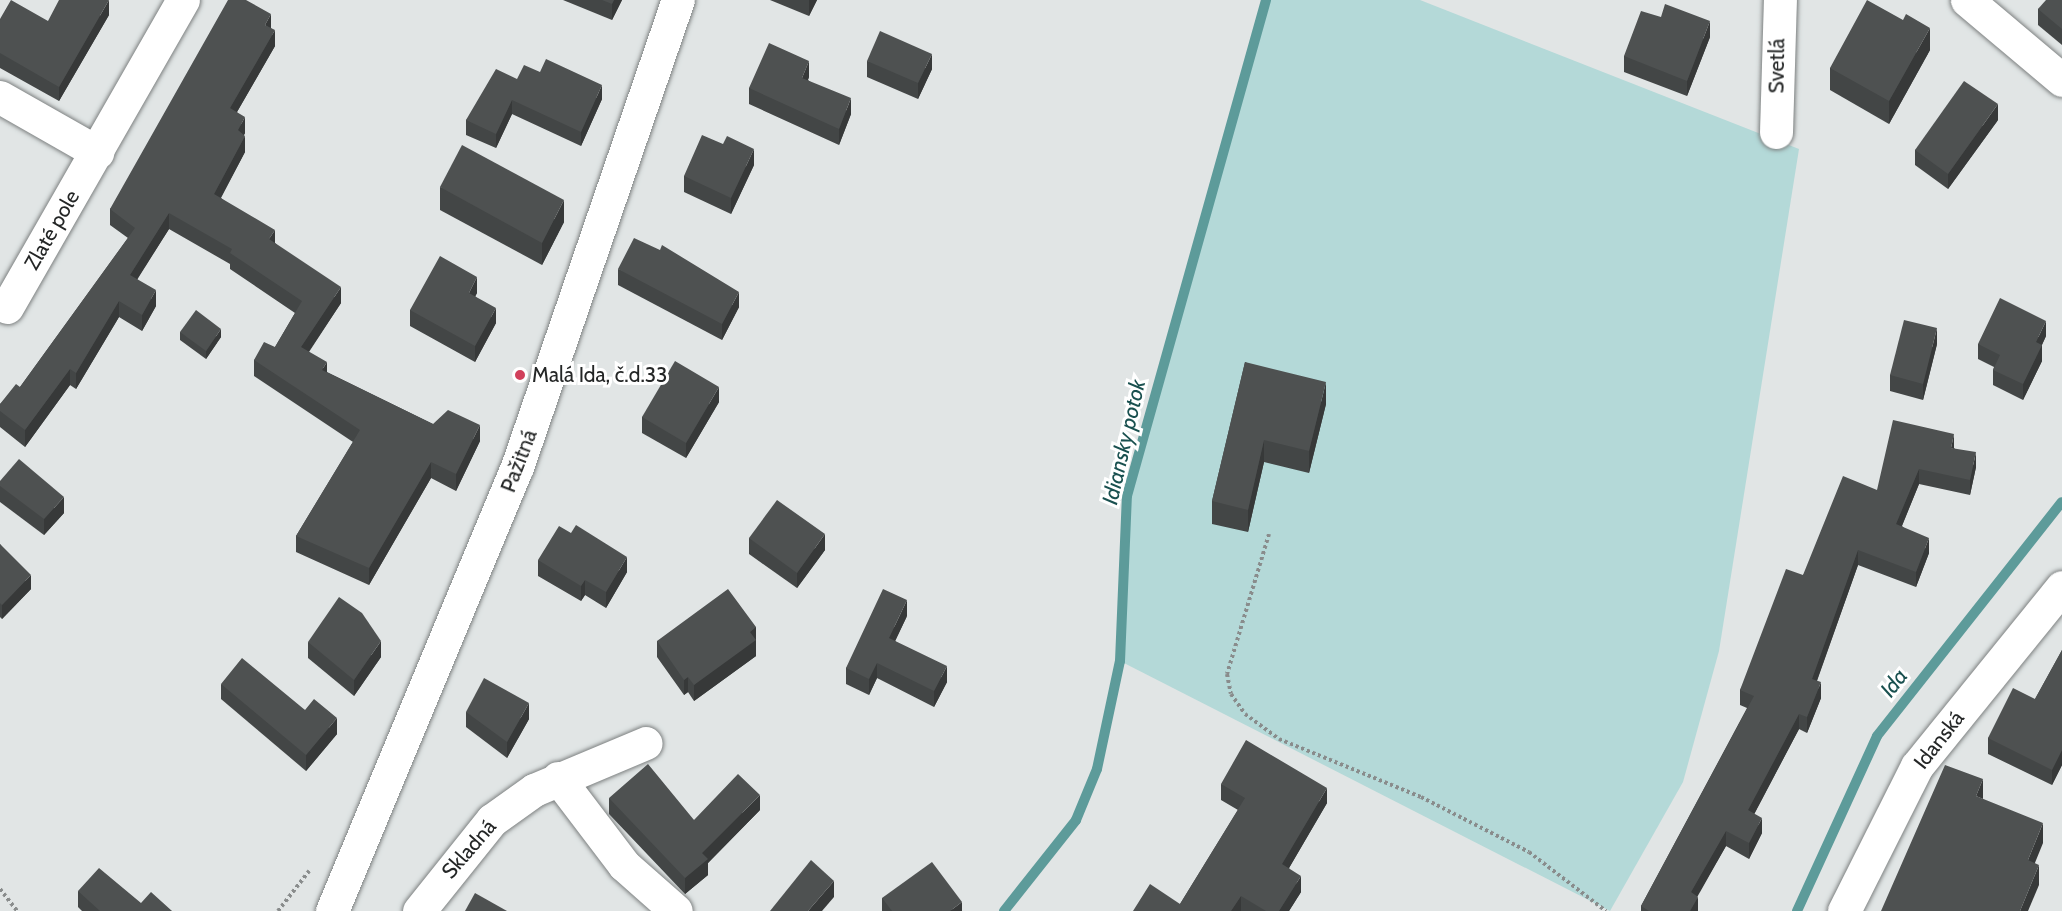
<!DOCTYPE html>
<meta charset="utf-8">
<style>
body{margin:0}
#map{position:relative;width:2062px;height:911px;overflow:hidden;background:#e1e5e5;font-family:Cabin,sans-serif}
div>[style]{position:absolute}
.green>*{inset:0;background:#b4d9d8}
.stream>*{height:10px;margin:-5px;padding:0 5px;transform-origin:5px;border-radius:5px;background:#5d9b9a}
.path>*{height:4px;margin-top:-2px;transform-origin:0;background:repeating-linear-gradient(90deg,#898c8c 0 3px,transparent 0 6px)}
.roads{filter:drop-shadow(0 0 2px #7d8181) drop-shadow(0 0 2px #7d8181)}
.street>*{height:33px;margin:-16.5px;padding:0 16.5px;transform-origin:16.5px;border-radius:16.5px;background:#fff}
.secondary>*{height:33px;margin:-16.5px;padding:0 16.5px;transform-origin:16.5px;border-radius:16.5px;background:#fff}
.wall>*{inset:0;background:#434646}
.shaded-wall>*{inset:0;background:#373939}
.building>*{inset:0;background:#4e5151}
.dots>*{width:16px;height:16px;translate:-50% -50%;box-sizing:border-box;border:3px solid #fff;border-radius:50%}
span{translate:-50% -50%;white-space:nowrap;text-align:center;line-height:1.15;-webkit-text-stroke:6px #fff;paint-order:stroke}
.street-label{font-size:21px;color:#242626}
.poi-label{font-size:21px;color:#242626}
.left{translate:0 -50%;text-align:left}
.water-label{font-size:22px;color:#19504f;font-style:italic}
</style>
<div id="map">
<div class="green">
<i style="clip-path:polygon(1266px 0,1420px 0,1799px 149px,1719px 651px,1683px 782px,1610px 911px,1120px 661px,1127px 496px)"></i>
</div>
<div class="stream">
<i style="left:1004px;top:911px;width:116px;rotate:-51.6deg"></i>
<i style="left:1076px;top:820px;width:55px;rotate:-67.6deg"></i>
<i style="left:1097px;top:769px;width:110px;rotate:-78deg"></i>
<i style="left:1120px;top:661px;width:165px;rotate:-87.6deg"></i>
<i style="left:1127px;top:496px;width:515px;rotate:-74.34deg"></i>
<i style="left:1797px;top:911px;width:192px;rotate:-65.4deg"></i>
<i style="left:1877px;top:736px;width:298px;rotate:-51.7deg"></i>
</div>
<div class="path">
<i style="left:1269px;top:534px;width:146px;rotate:106.7deg"></i>
<i style="left:1227px;top:674px;width:20px;rotate:79deg"></i>
<i style="left:1231px;top:694px;width:24px;rotate:55deg"></i>
<i style="left:1245px;top:714px;width:42px;rotate:36.3deg"></i>
<i style="left:1279px;top:739px;width:153px;rotate:22.2deg"></i>
<i style="left:1421px;top:797px;width:121px;rotate:27deg"></i>
<i style="left:1529px;top:852px;width:97px;rotate:37.5deg"></i>
<i style="left:0;top:889px;width:28px;rotate:52deg"></i>
<i style="left:278px;top:911px;width:51px;rotate:-52.2deg"></i>
</div>
<div class="roads">
<div class="street">
<i style="left:1967px;top:0;width:124px;rotate:40.1deg"></i>
<i style="left:0;top:97px;width:112px;rotate:29.6deg"></i>
<i style="left:1776px;top:132px;width:132px;rotate:-88.3deg"></i>
<i style="left:7px;top:307px;width:354px;rotate:-60.2deg"></i>
<i style="left:558px;top:778px;width:109px;rotate:52.8deg"></i>
<i style="left:624px;top:865px;width:69px;rotate:41.5deg"></i>
<i style="left:419px;top:911px;width:117px;rotate:-51.3deg"></i>
<i style="left:492px;top:820px;width:52px;rotate:-35.5deg"></i>
<i style="left:534px;top:790px;width:121px;rotate:-22.8deg"></i>
<i style="left:1844px;top:911px;width:162px;rotate:-63.3deg"></i>
<i style="left:1917px;top:766px;width:230px;rotate:-51deg"></i>
</div>
<div class="secondary">
<i style="left:332px;top:911px;width:481px;rotate:-67.4deg"></i>
<i style="left:517px;top:467px;width:494px;rotate:-71deg"></i>
</div>
</div>
<div class="wall">
<i style="clip-path:polygon(563px 0,622px 0,612px 20px)"></i>
<i style="clip-path:polygon(770px 0,817px 0,809px 16px)"></i>
<i style="clip-path:polygon(2062px 0,2062px 45px,2038px 25px,2038px 9px)"></i>
<i style="clip-path:polygon(109px 15px,59px 101px,0 68px,0 19px,48px 21px)"></i>
<i style="clip-path:polygon(271px 28px,275px 46px,237px 112px,245px 133px,244px 135px,245px 152px,221px 198px,275px 243px,341px 303px,309px 352px,327px 372px,433px 424px,480px 441px,456px 491px,431px 478px,369px 585px,296px 552px,296px 536px,353px 442px,254px 376px,254px 360px,275px 347px,295px 313px,230px 269px,230px 264px,169px 229px,137px 279px,156px 306px,142px 331px,119px 317px,76px 389px,70px 385px,25px 447px,0 427px,0 404px,20px 387px,128px 238px,110px 225px,110px 209px)"></i>
<i style="clip-path:polygon(1710px 37px,1687px 96px,1624px 72px,1624px 56px)"></i>
<i style="clip-path:polygon(1930px 50px,1889px 124px,1830px 90px,1830px 68px)"></i>
<i style="clip-path:polygon(867px 61px,932px 69px,918px 99px,867px 77px)"></i>
<i style="clip-path:polygon(809px 77px,808px 80px,851px 114px,839px 145px,749px 104px,749px 88px)"></i>
<i style="clip-path:polygon(517px 79px,602px 99px,581px 146px,512px 114px,496px 148px,466px 135px,466px 120px)"></i>
<i style="clip-path:polygon(1998px 120px,1948px 189px,1915px 165px,1915px 150px)"></i>
<i style="clip-path:polygon(754px 165px,731px 214px,684px 192px,684px 176px)"></i>
<i style="clip-path:polygon(440px 187px,564px 222px,542px 265px,440px 210px)"></i>
<i style="clip-path:polygon(618px 269px,739px 307px,722px 340px,618px 285px)"></i>
<i style="clip-path:polygon(477px 293px,475px 296px,496px 323px,475px 362px,410px 326px,410px 310px)"></i>
<i style="clip-path:polygon(180px 332px,221px 337px,206px 359px,180px 340px)"></i>
<i style="clip-path:polygon(2046px 336px,2042px 345px,2042px 361px,2023px 400px,1993px 385px,1993px 370px,1994px 367px,1978px 359px,1978px 344px)"></i>
<i style="clip-path:polygon(1937px 344px,1923px 400px,1890px 391px,1890px 375px)"></i>
<i style="clip-path:polygon(1245px 362px,1326px 404px,1309px 473px,1264px 462px,1248px 532px,1212px 524px,1212px 501px)"></i>
<i style="clip-path:polygon(719px 402px,686px 458px,642px 433px,642px 417px)"></i>
<i style="clip-path:polygon(1954px 448px,1976px 467px,1970px 495px,1919px 484px,1902px 526px,1929px 553px,1916px 587px,1858px 565px,1817px 681px,1821px 698px,1807px 733px,1799px 729px,1754px 814px,1762px 833px,1749px 859px,1726px 846px,1697px 896px,1698px 911px,1641px 911px,1641px 906px,1747px 708px,1740px 705px,1740px 690px,1803px 575px,1877px 490px)"></i>
<i style="clip-path:polygon(0 481px,64px 513px,44px 535px,0 502px)"></i>
<i style="clip-path:polygon(749px 538px,825px 550px,797px 588px,749px 554px)"></i>
<i style="clip-path:polygon(0 544px,31px 589px,2px 619px,0 617px)"></i>
<i style="clip-path:polygon(538px 560px,627px 572px,606px 608px,585px 595px,581px 601px,538px 576px)"></i>
<i style="clip-path:polygon(907px 616px,895px 641px,947px 682px,934px 707px,877px 678px,869px 695px,846px 684px,846px 668px)"></i>
<i style="clip-path:polygon(756px 627px,756px 656px,694px 701px,688px 692px,684px 695px,657px 657px,657px 641px)"></i>
<i style="clip-path:polygon(308px 642px,381px 657px,354px 696px,308px 658px)"></i>
<i style="clip-path:polygon(2062px 650px,2062px 765px,2052px 785px,1988px 754px,1988px 738px,2035px 699px)"></i>
<i style="clip-path:polygon(221px 684px,305px 710px,337px 734px,306px 771px,221px 699px)"></i>
<i style="clip-path:polygon(466px 712px,529px 719px,507px 758px,466px 727px)"></i>
<i style="clip-path:polygon(1221px 784px,1327px 803px,1289px 868px,1301px 892px,1289px 911px,1133px 911px,1180px 904px,1238px 810px,1221px 800px)"></i>
<i style="clip-path:polygon(609px 798px,694px 820px,760px 810px,708px 863px,708px 875px,685px 894px,609px 814px)"></i>
<i style="clip-path:polygon(78px 891px,172px 911px,82px 911px,78px 907px)"></i>
<i style="clip-path:polygon(882px 898px,962px 911px,882px 911px)"></i>
</div>
<div class="shaded-wall">
<i style="clip-path:polygon(109px 0,109px 15px,59px 101px,59px 87px)"></i>
<i style="clip-path:polygon(614px 0,622px 0,612px 20px,612px 4px)"></i>
<i style="clip-path:polygon(809px 0,817px 0,809px 16px)"></i>
<i style="clip-path:polygon(271px 14px,271px 30px,265px 25px)"></i>
<i style="clip-path:polygon(1710px 21px,1710px 37px,1687px 96px,1687px 81px)"></i>
<i style="clip-path:polygon(1930px 28px,1930px 50px,1889px 124px,1889px 101px)"></i>
<i style="clip-path:polygon(275px 30px,275px 46px,230px 124px,230px 108px)"></i>
<i style="clip-path:polygon(932px 54px,932px 69px,918px 99px,918px 83px)"></i>
<i style="clip-path:polygon(809px 61px,809px 77px,802px 93px,802px 78px)"></i>
<i style="clip-path:polygon(602px 85px,602px 99px,581px 146px,581px 132px)"></i>
<i style="clip-path:polygon(851px 98px,851px 114px,839px 145px,839px 129px)"></i>
<i style="clip-path:polygon(512px 100px,512px 114px,496px 148px,496px 134px)"></i>
<i style="clip-path:polygon(1998px 104px,1998px 120px,1948px 189px,1948px 174px)"></i>
<i style="clip-path:polygon(245px 117px,245px 133px,238px 146px,238px 130px)"></i>
<i style="clip-path:polygon(245px 136px,245px 152px,214px 210px,214px 194px)"></i>
<i style="clip-path:polygon(754px 149px,754px 165px,731px 214px,731px 198px)"></i>
<i style="clip-path:polygon(564px 200px,564px 222px,542px 265px,542px 243px)"></i>
<i style="clip-path:polygon(169px 213px,169px 229px,130px 291px,130px 275px)"></i>
<i style="clip-path:polygon(275px 230px,275px 246px,269px 239px)"></i>
<i style="clip-path:polygon(477px 277px,477px 293px,469px 309px,469px 293px)"></i>
<i style="clip-path:polygon(341px 287px,341px 303px,301px 363px,301px 347px)"></i>
<i style="clip-path:polygon(156px 290px,156px 306px,142px 331px,142px 315px)"></i>
<i style="clip-path:polygon(739px 292px,739px 307px,722px 340px,722px 324px)"></i>
<i style="clip-path:polygon(119px 301px,119px 317px,76px 389px,76px 373px)"></i>
<i style="clip-path:polygon(496px 308px,496px 323px,475px 362px,475px 346px)"></i>
<i style="clip-path:polygon(2046px 321px,2046px 336px,2036px 357px,2036px 342px)"></i>
<i style="clip-path:polygon(1937px 328px,1937px 344px,1923px 400px,1923px 384px)"></i>
<i style="clip-path:polygon(221px 329px,221px 337px,206px 359px,206px 351px)"></i>
<i style="clip-path:polygon(2042px 345px,2042px 361px,2023px 400px,2023px 384px)"></i>
<i style="clip-path:polygon(327px 362px,327px 378px,322px 370px)"></i>
<i style="clip-path:polygon(70px 369px,70px 385px,25px 447px,25px 430px)"></i>
<i style="clip-path:polygon(1326px 382px,1326px 404px,1309px 473px,1309px 451px)"></i>
<i style="clip-path:polygon(719px 387px,719px 402px,686px 458px,686px 443px)"></i>
<i style="clip-path:polygon(480px 425px,480px 441px,456px 491px,456px 474px)"></i>
<i style="clip-path:polygon(1954px 434px,1954px 449px,1951px 448px)"></i>
<i style="clip-path:polygon(1264px 440px,1264px 462px,1248px 532px,1248px 510px)"></i>
<i style="clip-path:polygon(1976px 452px,1976px 467px,1970px 495px,1970px 480px)"></i>
<i style="clip-path:polygon(431px 462px,431px 478px,369px 585px,369px 568px)"></i>
<i style="clip-path:polygon(1919px 469px,1919px 484px,1896px 540px,1896px 524px)"></i>
<i style="clip-path:polygon(64px 497px,64px 513px,44px 535px,44px 519px)"></i>
<i style="clip-path:polygon(825px 534px,825px 550px,797px 588px,797px 573px)"></i>
<i style="clip-path:polygon(1929px 538px,1929px 553px,1916px 587px,1916px 572px)"></i>
<i style="clip-path:polygon(1858px 550px,1858px 565px,1812px 694px,1812px 679px)"></i>
<i style="clip-path:polygon(627px 557px,627px 572px,606px 608px,606px 592px)"></i>
<i style="clip-path:polygon(31px 575px,31px 589px,2px 619px,2px 605px)"></i>
<i style="clip-path:polygon(585px 580px,585px 595px,581px 601px,581px 586px)"></i>
<i style="clip-path:polygon(907px 600px,907px 616px,889px 654px,889px 638px)"></i>
<i style="clip-path:polygon(756px 627px,756px 656px,694px 701px,694px 685px,750px 632px)"></i>
<i style="clip-path:polygon(381px 641px,381px 657px,354px 696px,354px 680px)"></i>
<i style="clip-path:polygon(877px 663px,877px 678px,869px 695px,869px 679px)"></i>
<i style="clip-path:polygon(947px 666px,947px 682px,934px 707px,934px 691px)"></i>
<i style="clip-path:polygon(688px 677px,688px 692px,684px 695px,684px 680px)"></i>
<i style="clip-path:polygon(1821px 682px,1821px 698px,1807px 733px,1807px 717px)"></i>
<i style="clip-path:polygon(529px 703px,529px 719px,507px 758px,507px 742px)"></i>
<i style="clip-path:polygon(1799px 714px,1799px 729px,1748px 826px,1748px 810px)"></i>
<i style="clip-path:polygon(337px 718px,337px 734px,306px 771px,306px 755px)"></i>
<i style="clip-path:polygon(2062px 750px,2062px 765px,2052px 785px,2052px 770px)"></i>
<i style="clip-path:polygon(1983px 779px,1983px 799px,1976px 796px)"></i>
<i style="clip-path:polygon(1327px 788px,1327px 803px,1282px 880px,1282px 864px)"></i>
<i style="clip-path:polygon(760px 795px,760px 810px,708px 863px,708px 875px,685px 894px,685px 878px,702px 853px)"></i>
<i style="clip-path:polygon(1762px 818px,1762px 833px,1749px 859px,1749px 843px)"></i>
<i style="clip-path:polygon(2043px 823px,2043px 843px,2028px 880px,2028px 860px)"></i>
<i style="clip-path:polygon(1726px 831px,1726px 846px,1691px 908px,1691px 892px)"></i>
<i style="clip-path:polygon(2039px 865px,2039px 885px,2028px 911px,2020px 911px)"></i>
<i style="clip-path:polygon(1301px 876px,1301px 892px,1289px 911px,1279px 911px)"></i>
<i style="clip-path:polygon(834px 881px,834px 897px,822px 911px,808px 911px)"></i>
<i style="clip-path:polygon(1241px 896px,1241px 911px,1231px 911px)"></i>
<i style="clip-path:polygon(1698px 897px,1698px 911px,1690px 911px)"></i>
<i style="clip-path:polygon(962px 902px,962px 911px,950px 911px)"></i>
</div>
<div class="building">
<i style="clip-path:polygon(11px 0,48px 21px,59px 0,109px 0,59px 87px,0 53px,0 19px)"></i>
<i style="clip-path:polygon(228px 0,246px 0,271px 14px,265px 25px,275px 30px,230px 108px,245px 117px,238px 130px,245px 136px,214px 194px,275px 230px,269px 239px,341px 287px,301px 347px,327px 362px,322px 370px,433px 424px,448px 410px,480px 425px,456px 474px,431px 462px,369px 568px,296px 536px,360px 430px,254px 360px,264px 342px,275px 347px,302px 301px,230px 253px,232px 249px,169px 213px,130px 275px,156px 290px,142px 315px,119px 301px,76px 373px,70px 369px,25px 430px,0 411px,0 404px,16px 384px,20px 387px,135px 228px,110px 209px)"></i>
<i style="clip-path:polygon(602px 0,614px 0,612px 4px)"></i>
<i style="clip-path:polygon(1867px 0,1903px 20px,1906px 14px,1930px 28px,1889px 101px,1830px 68px)"></i>
<i style="clip-path:polygon(2046px 0,2062px 0,2062px 29px,2038px 9px)"></i>
<i style="clip-path:polygon(1665px 4px,1710px 21px,1687px 81px,1624px 56px,1641px 11px,1661px 17px)"></i>
<i style="clip-path:polygon(880px 31px,932px 54px,918px 83px,867px 61px)"></i>
<i style="clip-path:polygon(769px 43px,809px 61px,802px 78px,851px 98px,839px 129px,749px 88px)"></i>
<i style="clip-path:polygon(546px 59px,602px 85px,581px 132px,512px 100px,496px 134px,466px 120px,496px 69px,517px 79px,524px 65px,540px 72px)"></i>
<i style="clip-path:polygon(1964px 81px,1998px 104px,1948px 174px,1915px 150px)"></i>
<i style="clip-path:polygon(702px 135px,723px 144px,727px 136px,754px 149px,731px 198px,684px 176px)"></i>
<i style="clip-path:polygon(462px 145px,564px 200px,542px 243px,440px 187px)"></i>
<i style="clip-path:polygon(634px 238px,660px 250px,662px 245px,739px 292px,722px 324px,618px 269px)"></i>
<i style="clip-path:polygon(440px 256px,477px 277px,469px 293px,496px 308px,475px 346px,410px 310px)"></i>
<i style="clip-path:polygon(2000px 298px,2046px 321px,2036px 342px,2042px 345px,2023px 384px,1993px 370px,2000px 355px,1978px 344px)"></i>
<i style="clip-path:polygon(196px 310px,221px 329px,206px 351px,180px 332px)"></i>
<i style="clip-path:polygon(1904px 320px,1937px 328px,1923px 384px,1890px 375px)"></i>
<i style="clip-path:polygon(675px 361px,719px 387px,686px 443px,642px 417px)"></i>
<i style="clip-path:polygon(1245px 362px,1326px 382px,1309px 451px,1264px 440px,1248px 510px,1212px 501px)"></i>
<i style="clip-path:polygon(1893px 420px,1954px 434px,1951px 448px,1976px 452px,1970px 480px,1919px 469px,1896px 524px,1929px 538px,1916px 572px,1858px 550px,1812px 679px,1821px 682px,1807px 717px,1799px 714px,1748px 810px,1762px 818px,1749px 843px,1726px 831px,1691px 892px,1698px 897px,1690px 911px,1649px 911px,1641px 906px,1754px 696px,1740px 690px,1786px 569px,1803px 575px,1843px 476px,1877px 490px)"></i>
<i style="clip-path:polygon(19px 459px,64px 497px,44px 519px,0 486px,0 481px)"></i>
<i style="clip-path:polygon(777px 500px,825px 534px,797px 573px,749px 538px)"></i>
<i style="clip-path:polygon(576px 525px,627px 557px,606px 592px,585px 580px,581px 586px,538px 560px,559px 526px,571px 533px)"></i>
<i style="clip-path:polygon(0 544px,31px 575px,2px 605px,0 603px)"></i>
<i style="clip-path:polygon(728px 589px,756px 627px,750px 632px,756px 640px,694px 685px,688px 677px,684px 680px,657px 641px)"></i>
<i style="clip-path:polygon(883px 589px,907px 600px,889px 638px,947px 666px,934px 691px,877px 663px,869px 679px,846px 668px)"></i>
<i style="clip-path:polygon(339px 597px,362px 613px,381px 641px,354px 680px,308px 642px)"></i>
<i style="clip-path:polygon(2062px 650px,2062px 750px,2052px 770px,1988px 738px,2013px 688px,2035px 699px)"></i>
<i style="clip-path:polygon(242px 658px,305px 710px,314px 699px,337px 718px,306px 755px,221px 684px)"></i>
<i style="clip-path:polygon(484px 678px,529px 703px,507px 742px,466px 712px)"></i>
<i style="clip-path:polygon(1246px 740px,1327px 788px,1282px 864px,1301px 876px,1279px 911px,1266px 911px,1241px 896px,1231px 911px,1133px 911px,1150px 884px,1180px 904px,1245px 798px,1221px 784px)"></i>
<i style="clip-path:polygon(648px 764px,694px 820px,738px 774px,760px 795px,702px 853px,708px 859px,685px 878px,609px 798px)"></i>
<i style="clip-path:polygon(1945px 765px,1983px 779px,1976px 796px,2043px 823px,2028px 860px,2039px 865px,2020px 911px,1881px 911px)"></i>
<i style="clip-path:polygon(811px 860px,834px 881px,808px 911px,770px 911px)"></i>
<i style="clip-path:polygon(932px 862px,962px 902px,950px 911px,892px 911px,882px 898px)"></i>
<i style="clip-path:polygon(99px 868px,141px 903px,151px 892px,172px 911px,100px 911px,78px 891px)"></i>
<i style="clip-path:polygon(475px 893px,507px 911px,465px 911px)"></i>
</div>
<div class="dots">
<i style="left:520px;top:375px;background:#d1405b"></i>
</div>
<div class="street-label">
<span style="left:1777px;top:66px;rotate:-89deg">Svetlá</span>
<span style="left:52px;top:230px;rotate:-60deg">Zlaté pole</span>
<span style="left:519px;top:461px;rotate:-69deg">Pažitná</span>
<span style="left:1939px;top:740px;rotate:-52deg">Idanská</span>
<span style="left:469px;top:849px;rotate:-49deg">Skladná</span>
</div>
<div class="poi-label">
<span class="left" style="left:532px;top:375px">Malá Ida, č.d.33</span>
</div>
<div class="water-label">
<span style="left:1124px;top:442px;rotate:-77deg">Idiansky potok</span>
<span style="left:1894px;top:683px;rotate:-52deg">Ida</span>
</div>
</div>
